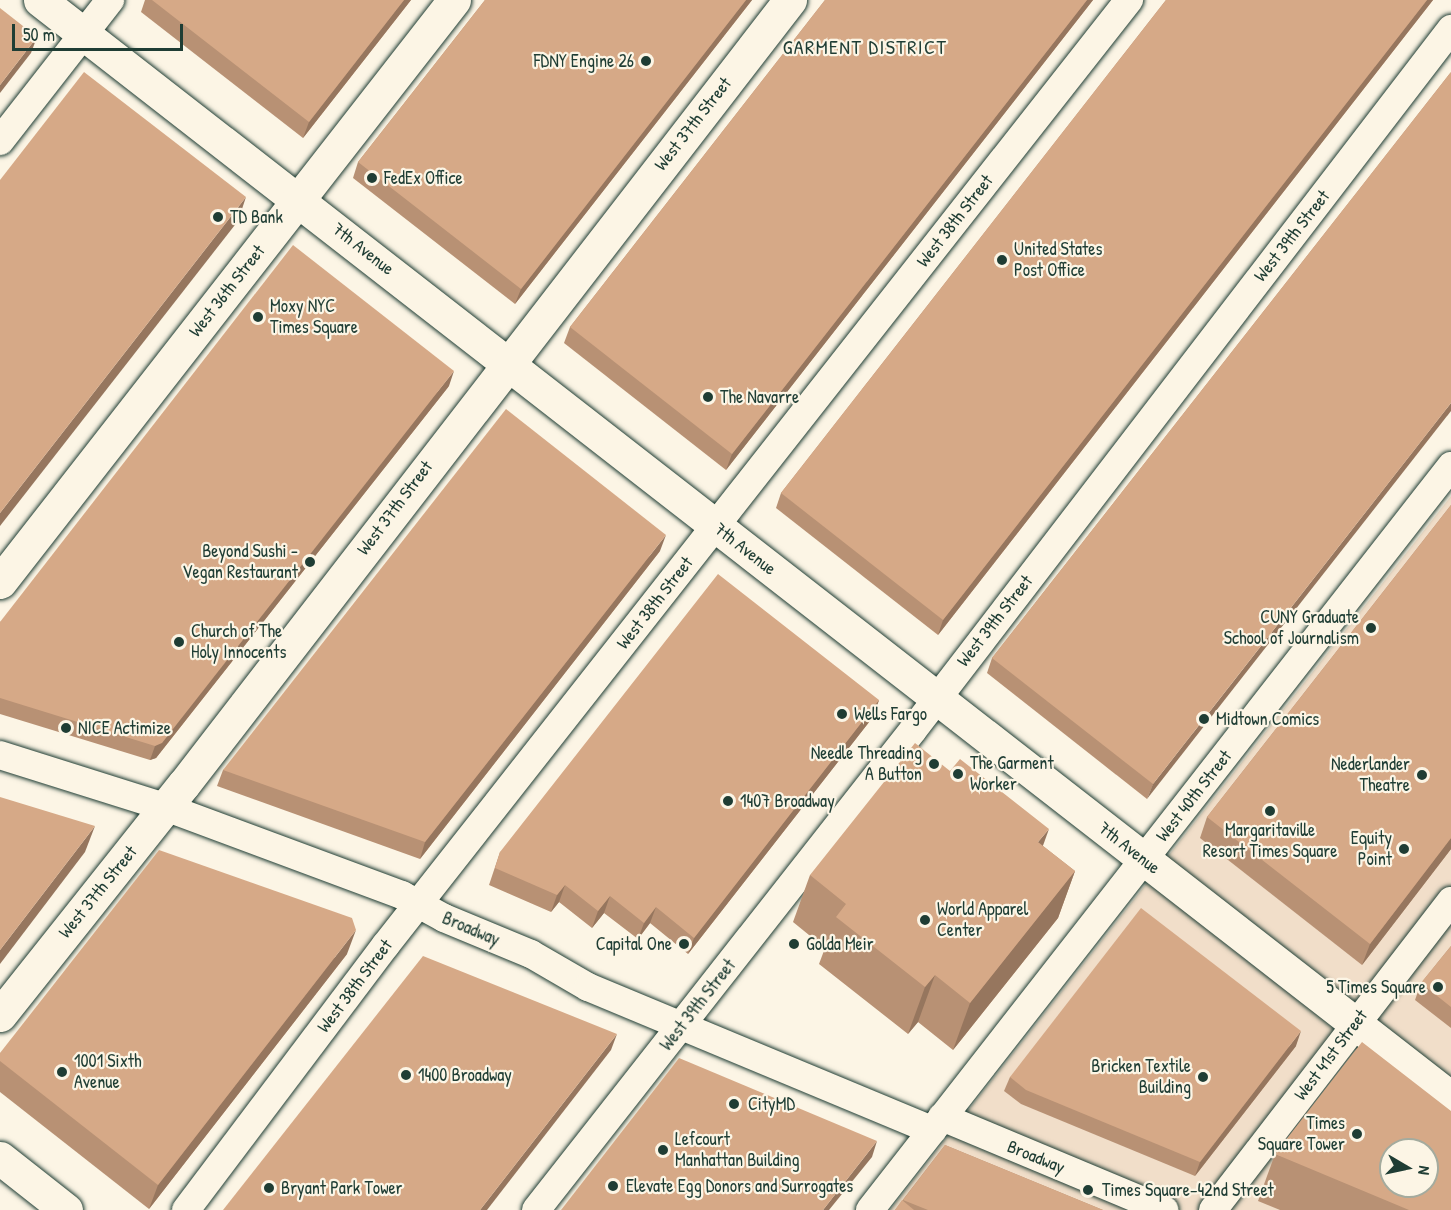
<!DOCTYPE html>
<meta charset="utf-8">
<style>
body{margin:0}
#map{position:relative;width:1451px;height:1210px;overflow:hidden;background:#fcf5e5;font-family:"Patrick Hand",sans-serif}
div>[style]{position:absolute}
.built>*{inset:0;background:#f1dec9}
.roads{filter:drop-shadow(0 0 2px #1f3d34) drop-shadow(0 0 2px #1f3d34)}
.minor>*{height:28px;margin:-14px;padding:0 14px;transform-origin:14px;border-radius:14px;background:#fcf5e5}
.major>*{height:33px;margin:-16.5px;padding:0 16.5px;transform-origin:16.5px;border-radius:16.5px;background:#fcf5e5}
.wall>*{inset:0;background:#b89174}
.shaded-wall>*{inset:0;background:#96765e}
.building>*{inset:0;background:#d6a987}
.dots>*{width:16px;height:16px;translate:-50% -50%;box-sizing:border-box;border:3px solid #fcf5e5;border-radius:50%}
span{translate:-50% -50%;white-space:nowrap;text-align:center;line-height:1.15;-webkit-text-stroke:4.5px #fcf5e5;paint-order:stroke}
.poi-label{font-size:18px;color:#1f3d34}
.right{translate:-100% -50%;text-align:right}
.left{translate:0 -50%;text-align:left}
.street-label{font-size:18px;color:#1f3d34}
.neighbourhood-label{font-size:20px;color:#1f3d34;letter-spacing:1.5px}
.north{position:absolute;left:1379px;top:1138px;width:60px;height:60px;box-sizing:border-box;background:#fcf5e5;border:2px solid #a4ab9e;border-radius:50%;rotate:99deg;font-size:16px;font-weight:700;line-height:24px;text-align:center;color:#1f3d34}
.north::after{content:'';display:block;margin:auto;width:21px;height:27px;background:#1f3d34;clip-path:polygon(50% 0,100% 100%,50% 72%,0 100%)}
.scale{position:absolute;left:12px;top:24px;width:171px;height:27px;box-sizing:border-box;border:3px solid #1f3d34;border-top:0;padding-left:8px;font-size:18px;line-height:21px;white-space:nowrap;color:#1f3d34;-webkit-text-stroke:4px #fcf5e5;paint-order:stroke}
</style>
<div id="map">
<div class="built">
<i style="clip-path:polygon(evenodd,1451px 496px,1451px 1210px,890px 1210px,1451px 496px,1391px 1150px,1427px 1150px,1427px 1186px,1391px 1186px,1391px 1150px)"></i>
</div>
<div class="roads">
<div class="minor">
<i style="left:0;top:141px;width:179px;rotate:-52deg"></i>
<i style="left:0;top:755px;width:173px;rotate:17.5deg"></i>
<i style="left:165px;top:807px;width:253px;rotate:20.4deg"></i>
<i style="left:402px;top:895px;width:48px;rotate:28.7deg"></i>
<i style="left:444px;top:918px;width:94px;rotate:22.5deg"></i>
<i style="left:531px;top:954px;width:66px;rotate:30.1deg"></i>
<i style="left:588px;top:987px;width:373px;rotate:22.6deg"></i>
<i style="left:942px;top:1117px;width:241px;rotate:22.7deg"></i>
<i style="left:186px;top:1210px;width:331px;rotate:-53deg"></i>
<i style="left:385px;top:946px;width:1204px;rotate:-51.82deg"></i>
<i style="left:536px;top:1210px;width:610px;rotate:-51.85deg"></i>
<i style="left:913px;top:730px;width:884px;rotate:-52.49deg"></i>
<i style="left:870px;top:1210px;width:944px;rotate:-52.01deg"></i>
<i style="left:1213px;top:1210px;width:390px;rotate:-52.4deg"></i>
</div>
<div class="major">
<i style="left:40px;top:0;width:1788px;rotate:37.89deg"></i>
<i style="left:0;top:582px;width:738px;rotate:-52.04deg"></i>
<i style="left:0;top:1015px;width:295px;rotate:-51.5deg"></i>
<i style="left:184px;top:784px;width:991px;rotate:-52.3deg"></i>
<i style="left:0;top:1158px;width:84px;rotate:38.2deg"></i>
</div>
</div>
<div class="wall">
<i style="clip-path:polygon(145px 0,411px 0,303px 138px,141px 12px)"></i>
<i style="clip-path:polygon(485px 0,752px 0,515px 304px,353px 178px,358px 162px)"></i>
<i style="clip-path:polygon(825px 0,1093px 0,726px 470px,564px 343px,570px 327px)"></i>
<i style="clip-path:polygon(1166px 0,1433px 0,938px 635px,776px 508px,781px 493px)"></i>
<i style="clip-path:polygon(1451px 72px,1147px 799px,987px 673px,992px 658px)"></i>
<i style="clip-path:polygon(449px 386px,156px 758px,150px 760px,0 714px,0 622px)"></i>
<i style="clip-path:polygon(1451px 505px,1451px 849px,1362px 965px,1200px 838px,1207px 817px)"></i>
<i style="clip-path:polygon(660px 551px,420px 859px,217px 786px,223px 770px)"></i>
<i style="clip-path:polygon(879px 700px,873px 717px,688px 954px,650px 923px,638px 939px,604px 913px,592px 928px,559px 902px,551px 912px,489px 885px,500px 852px)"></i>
<i style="clip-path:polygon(1043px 846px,1075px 871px,1058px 918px,953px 1050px,918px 1022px,908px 1034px,819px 964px,825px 948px,793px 922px,810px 875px)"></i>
<i style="clip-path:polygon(1451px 946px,1451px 1028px,1415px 1000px,1421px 983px)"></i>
<i style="clip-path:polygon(347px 954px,149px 1209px,0 1092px,0 1053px)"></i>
<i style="clip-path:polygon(1296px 1046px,1195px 1176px,1021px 1104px,1004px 1091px,1010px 1077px)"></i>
<i style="clip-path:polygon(945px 1145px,1103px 1210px,895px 1210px)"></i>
<i style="clip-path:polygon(1275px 1154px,1451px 1210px,1280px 1210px,1258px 1201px)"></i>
</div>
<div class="shaded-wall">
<i style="clip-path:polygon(404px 0,411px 0,303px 138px,309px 122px)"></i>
<i style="clip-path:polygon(746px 0,752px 0,515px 304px,521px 289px)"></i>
<i style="clip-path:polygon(1087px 0,1093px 0,726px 470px,732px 454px)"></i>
<i style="clip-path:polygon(1427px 0,1433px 0,938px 635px,943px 620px)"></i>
<i style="clip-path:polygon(37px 37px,31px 53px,0 93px,0 85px)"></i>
<i style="clip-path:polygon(246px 197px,238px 221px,0 526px,0 513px)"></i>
<i style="clip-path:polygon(454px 371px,449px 386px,156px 758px,150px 760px,155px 746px)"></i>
<i style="clip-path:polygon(1451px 403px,1451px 411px,1147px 799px,1153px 784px)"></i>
<i style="clip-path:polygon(666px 535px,660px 551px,420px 859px,425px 842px)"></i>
<i style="clip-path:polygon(879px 700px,873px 717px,688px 954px,694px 938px)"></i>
<i style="clip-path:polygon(95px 826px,85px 852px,0 964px,0 950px)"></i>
<i style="clip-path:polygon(1049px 829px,1032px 876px,1038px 842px)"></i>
<i style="clip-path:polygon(1451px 838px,1451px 849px,1362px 965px,1370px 944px)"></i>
<i style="clip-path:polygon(1075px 871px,1058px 918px,953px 1050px,970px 1003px)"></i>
<i style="clip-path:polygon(565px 885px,559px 902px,551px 912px,557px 895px)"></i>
<i style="clip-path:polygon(610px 896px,604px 913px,592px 928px,598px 911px)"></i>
<i style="clip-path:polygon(656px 907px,650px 923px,638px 939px,644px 923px)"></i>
<i style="clip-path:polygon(356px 930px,347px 954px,149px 1209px,158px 1185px)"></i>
<i style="clip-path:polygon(935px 975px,918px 1022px,908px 1034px,925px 987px)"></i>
<i style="clip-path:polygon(1301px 1031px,1296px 1046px,1195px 1176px,1200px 1162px)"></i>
<i style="clip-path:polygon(617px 1034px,611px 1050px,487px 1210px,480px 1210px)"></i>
<i style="clip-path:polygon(877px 1141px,872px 1157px,829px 1210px,823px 1210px)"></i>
</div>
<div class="building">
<i style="clip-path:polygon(152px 0,404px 0,309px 122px)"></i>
<i style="clip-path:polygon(485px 0,746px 0,521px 289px,358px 162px)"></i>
<i style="clip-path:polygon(825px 0,1087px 0,732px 454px,570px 327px)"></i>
<i style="clip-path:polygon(1166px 0,1427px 0,943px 620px,781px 493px)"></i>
<i style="clip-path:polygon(0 8px,37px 37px,0 85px)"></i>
<i style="clip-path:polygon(84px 72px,246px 197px,0 513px,0 180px)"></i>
<i style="clip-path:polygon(1451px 72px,1451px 403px,1153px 784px,992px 658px)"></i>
<i style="clip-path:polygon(293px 245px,454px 371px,162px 743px,155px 746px,0 698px,0 622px)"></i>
<i style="clip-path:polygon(506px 409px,666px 535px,425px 842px,223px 770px)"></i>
<i style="clip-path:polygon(1451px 505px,1451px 838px,1370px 944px,1207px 817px)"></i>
<i style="clip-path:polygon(718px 574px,879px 700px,694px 938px,656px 907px,644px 923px,610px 896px,598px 911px,565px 885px,557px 895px,495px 868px,500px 852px)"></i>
<i style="clip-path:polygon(915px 743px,950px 771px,960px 759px,1049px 829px,1038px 842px,1075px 871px,970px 1003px,935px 975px,925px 987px,836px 917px,846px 904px,810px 875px)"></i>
<i style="clip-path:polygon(0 797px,95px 826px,0 950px)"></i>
<i style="clip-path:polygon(159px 850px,352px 918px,356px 930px,158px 1185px,0 1061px,0 1053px)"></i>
<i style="clip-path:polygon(1141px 908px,1301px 1031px,1200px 1162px,1026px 1090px,1010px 1077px)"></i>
<i style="clip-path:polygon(1451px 946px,1451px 1007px,1421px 983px)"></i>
<i style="clip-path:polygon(423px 956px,617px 1034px,480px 1210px,223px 1210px)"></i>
<i style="clip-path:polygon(evenodd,1362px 1042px,1451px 1111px,1451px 1210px,1409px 1210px,1275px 1154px,1362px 1042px,1391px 1150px,1427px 1150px,1427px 1186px,1391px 1186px,1391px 1150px)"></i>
<i style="clip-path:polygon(679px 1058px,877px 1141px,823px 1210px,561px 1210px)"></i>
<i style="clip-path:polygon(945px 1145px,1103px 1210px,928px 1210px,903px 1200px)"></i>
<i style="clip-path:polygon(902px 1200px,914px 1210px,895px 1210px)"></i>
</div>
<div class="dots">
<i style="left:646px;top:61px;background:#1f3d34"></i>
<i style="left:372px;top:178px;background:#1f3d34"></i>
<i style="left:218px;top:217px;background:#1f3d34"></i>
<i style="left:1002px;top:260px;background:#1f3d34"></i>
<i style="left:258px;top:317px;background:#1f3d34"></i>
<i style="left:708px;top:397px;background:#1f3d34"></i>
<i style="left:310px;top:562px;background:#1f3d34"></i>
<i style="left:1371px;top:628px;background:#1f3d34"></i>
<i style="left:179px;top:642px;background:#1f3d34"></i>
<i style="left:842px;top:714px;background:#1f3d34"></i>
<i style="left:1204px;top:719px;background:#1f3d34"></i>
<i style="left:66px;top:728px;background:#1f3d34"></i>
<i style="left:934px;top:764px;background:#1f3d34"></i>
<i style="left:958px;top:774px;background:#1f3d34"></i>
<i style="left:1422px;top:775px;background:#1f3d34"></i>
<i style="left:728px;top:801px;background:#1f3d34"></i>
<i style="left:1270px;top:811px;background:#1f3d34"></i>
<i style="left:1404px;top:849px;background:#1f3d34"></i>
<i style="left:925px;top:920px;background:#1f3d34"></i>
<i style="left:684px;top:944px;background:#1f3d34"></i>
<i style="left:794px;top:944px;background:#1f3d34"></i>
<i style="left:1438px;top:987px;background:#1f3d34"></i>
<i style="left:62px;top:1072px;background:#1f3d34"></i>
<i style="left:406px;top:1075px;background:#1f3d34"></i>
<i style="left:1203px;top:1077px;background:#1f3d34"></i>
<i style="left:734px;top:1104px;background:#1f3d34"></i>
<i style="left:1357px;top:1134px;background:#1f3d34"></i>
<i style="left:663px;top:1150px;background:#1f3d34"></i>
<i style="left:613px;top:1186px;background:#1f3d34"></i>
<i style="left:269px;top:1188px;background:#1f3d34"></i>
<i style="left:1088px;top:1190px;background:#1f3d34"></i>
</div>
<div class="poi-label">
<span class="right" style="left:634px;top:61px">FDNY Engine 26</span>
<span class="left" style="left:384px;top:178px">FedEx Office</span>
<span class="left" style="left:230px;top:217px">TD Bank</span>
<span class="left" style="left:1014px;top:260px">United States<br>Post Office</span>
<span class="left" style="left:270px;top:317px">Moxy NYC<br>Times Square</span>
<span class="left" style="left:720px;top:397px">The Navarre</span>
<span class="right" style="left:298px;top:562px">Beyond Sushi -<br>Vegan Restaurant</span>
<span class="right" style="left:1359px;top:628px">CUNY Graduate<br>School of Journalism</span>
<span class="left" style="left:191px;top:642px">Church of The<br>Holy Innocents</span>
<span class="left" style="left:854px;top:714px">Wells Fargo</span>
<span class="left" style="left:1216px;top:719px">Midtown Comics</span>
<span class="left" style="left:78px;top:728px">NICE Actimize</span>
<span class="right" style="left:922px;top:764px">Needle Threading<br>A Button</span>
<span class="left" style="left:970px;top:774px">The Garment<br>Worker</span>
<span class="right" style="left:1410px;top:775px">Nederlander<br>Theatre</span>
<span class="left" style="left:740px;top:801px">1407 Broadway</span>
<span style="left:1270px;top:841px">Margaritaville<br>Resort Times Square</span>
<span class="right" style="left:1392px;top:849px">Equity<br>Point</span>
<span class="left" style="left:937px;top:920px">World Apparel<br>Center</span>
<span class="right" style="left:672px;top:944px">Capital One</span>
<span class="left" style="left:806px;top:944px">Golda Meir</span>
<span class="right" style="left:1426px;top:987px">5 Times Square</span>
<span class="left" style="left:74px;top:1072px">1001 Sixth<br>Avenue</span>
<span class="right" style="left:1191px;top:1077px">Bricken Textile<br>Building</span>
<span class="left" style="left:418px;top:1075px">1400 Broadway</span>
<span class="left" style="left:748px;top:1104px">CityMD</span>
<span class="right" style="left:1345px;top:1134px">Times<br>Square Tower</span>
<span class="left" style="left:675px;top:1150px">Lefcourt<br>Manhattan Building</span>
<span class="left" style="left:626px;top:1186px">Elevate Egg Donors and Surrogates</span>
<span class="left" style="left:281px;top:1188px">Bryant Park Tower</span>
<span class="left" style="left:1102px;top:1190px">Times Square–42nd Street</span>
</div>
<div class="street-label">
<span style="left:693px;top:124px;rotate:-52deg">West 37th Street</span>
<span style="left:955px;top:221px;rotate:-52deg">West 38th Street</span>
<span style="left:1292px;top:236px;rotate:-52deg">West 39th Street</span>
<span style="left:363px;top:249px;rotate:38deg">7th Avenue</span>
<span style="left:227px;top:291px;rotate:-52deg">West 36th Street</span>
<span style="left:395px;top:508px;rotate:-53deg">West 37th Street</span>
<span style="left:745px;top:549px;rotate:38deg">7th Avenue</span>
<span style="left:655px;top:603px;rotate:-52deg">West 38th Street</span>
<span style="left:995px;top:621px;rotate:-52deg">West 39th Street</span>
<span style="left:1194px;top:796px;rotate:-52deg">West 40th Street</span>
<span style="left:1129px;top:848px;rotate:38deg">7th Avenue</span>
<span style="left:98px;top:892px;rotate:-51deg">West 37th Street</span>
<span style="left:471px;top:929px;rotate:23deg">Broadway</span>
<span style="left:355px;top:986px;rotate:-53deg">West 38th Street</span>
<span style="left:698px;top:1005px;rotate:-52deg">West 39th Street</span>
<span style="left:1331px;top:1055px;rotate:-53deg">West 41st Street</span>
<span style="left:1036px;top:1157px;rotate:22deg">Broadway</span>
</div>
<div class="neighbourhood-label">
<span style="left:865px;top:46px">GARMENT DISTRICT</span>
</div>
<div class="north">N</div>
<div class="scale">50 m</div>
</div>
